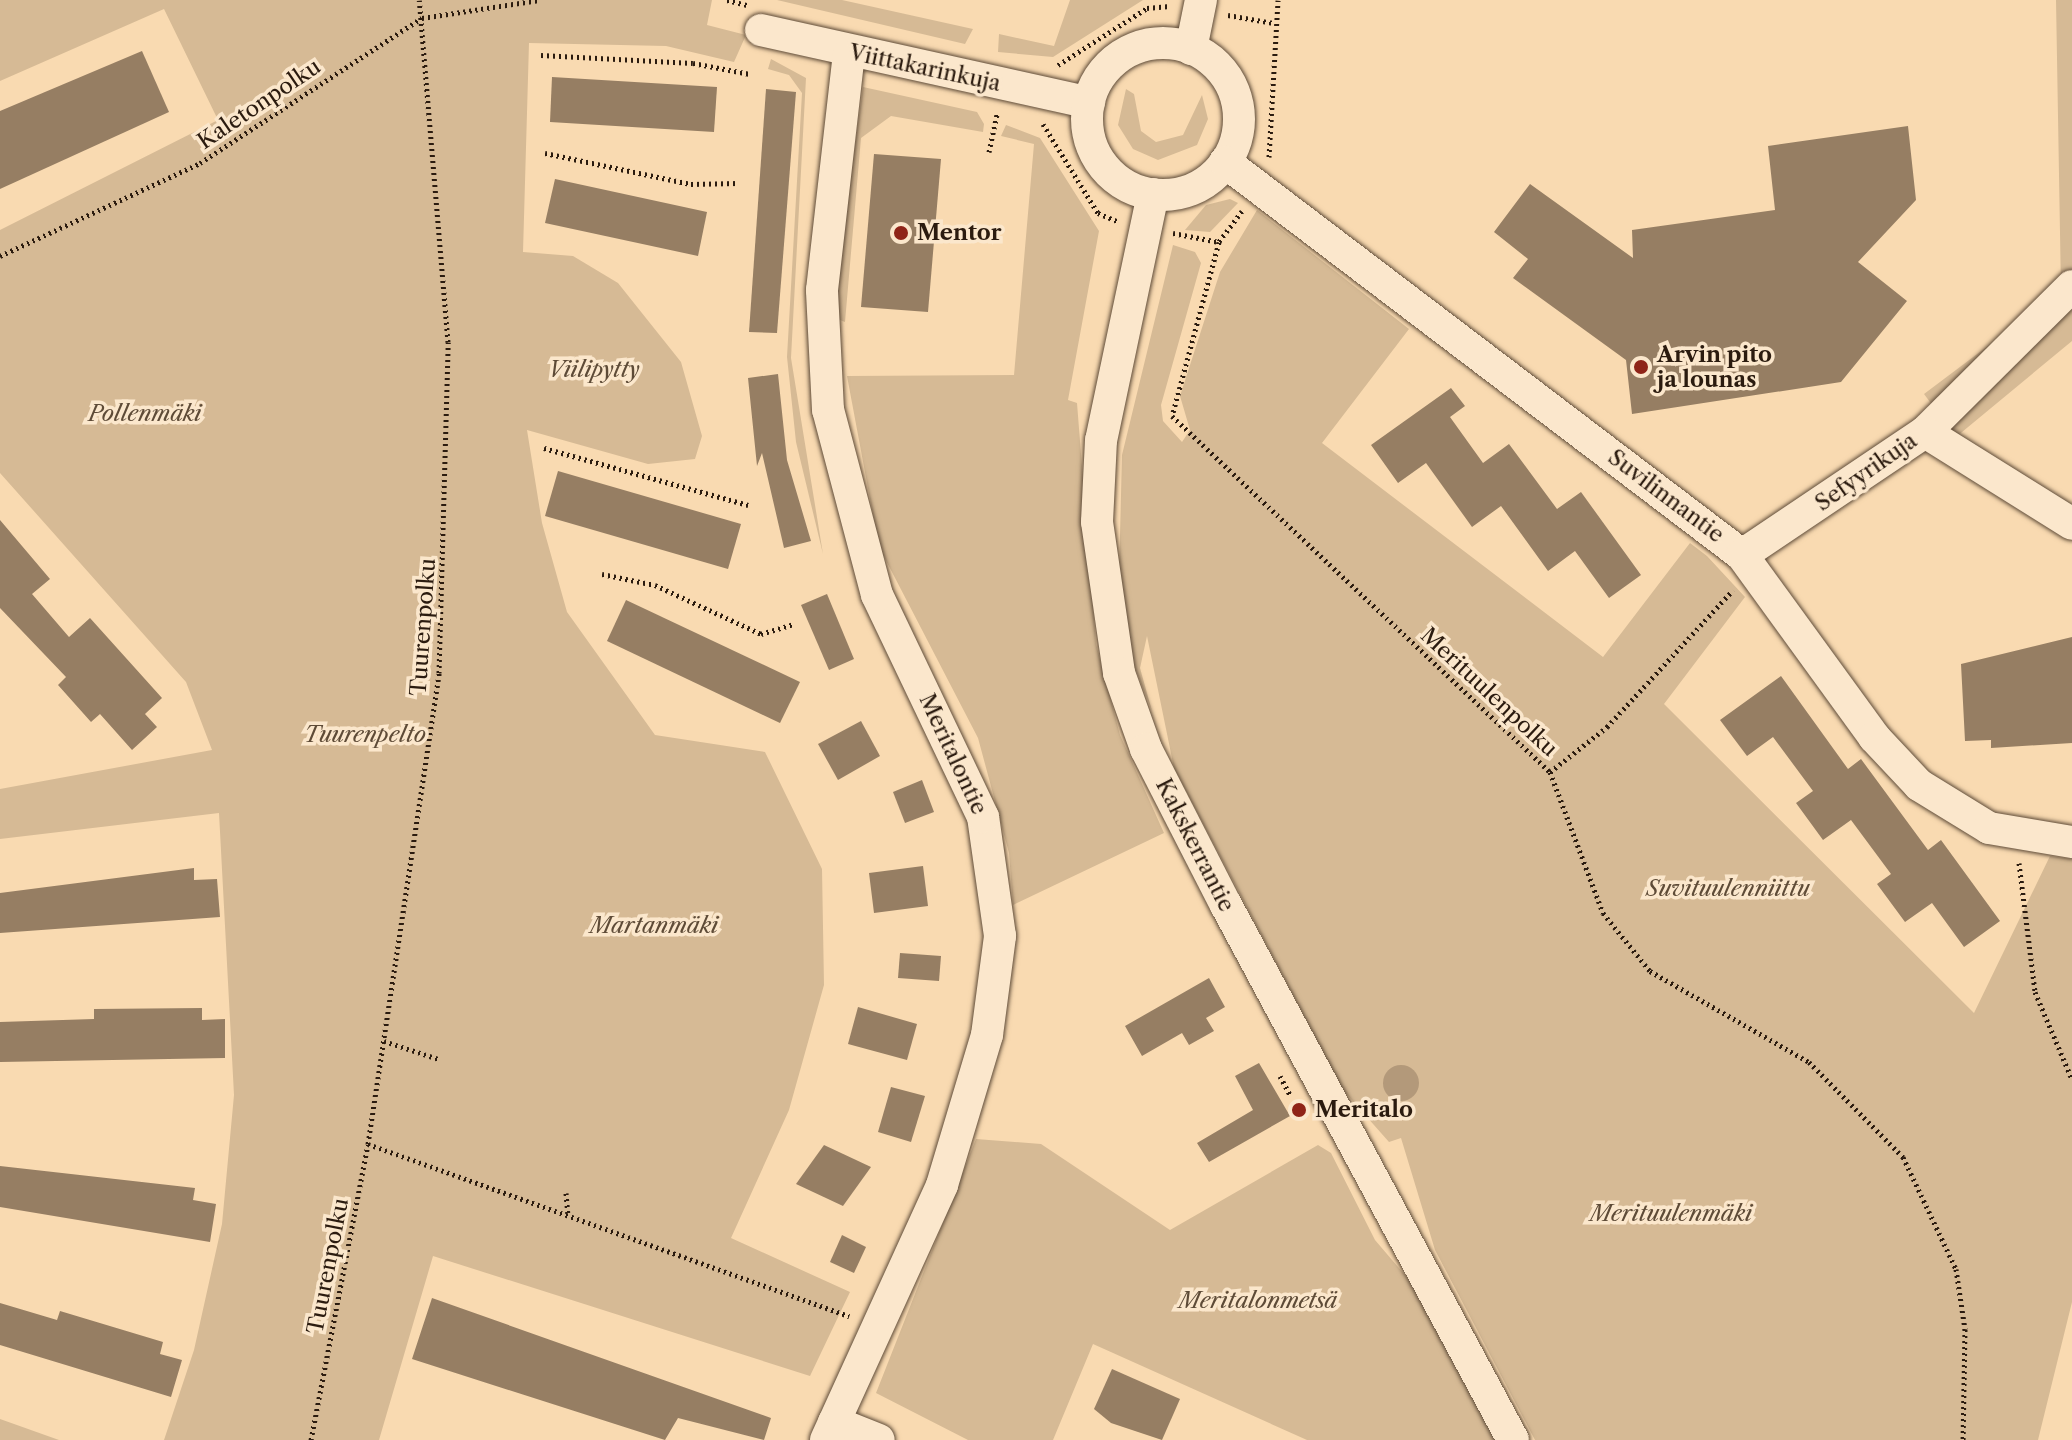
<!DOCTYPE html>
<meta charset="utf-8">
<style>
body{margin:0}
#map{position:relative;width:2072px;height:1440px;overflow:hidden;background:#f9dab1;font-family:"Libre Caslon Text",serif}
div>[style]{position:absolute}
.green>*{inset:0;background:#d6ba95}
.water>*{inset:0;background:#b3997a}
.round{border-radius:50%}
.building>*{inset:0;background:#967e63}
.path>*{height:5px;margin-top:-2.5px;transform-origin:0;background:repeating-linear-gradient(90deg,#2b1b0f 0 2px,transparent 0 6px)}
.roads{filter:drop-shadow(0 0 2px #5e4b38) drop-shadow(0 0 2px #5e4b38)}
.minor>*{height:32px;margin:-16px;padding:0 16px;transform-origin:16px;border-radius:16px;background:#fbe7cc}
.minor>.ring{margin:-16px;padding:0;box-sizing:content-box;background:none;border:32px solid #fbe7cc;border-radius:50%}
.dots>*{width:22px;height:22px;translate:-50% -50%;box-sizing:border-box;border:4px solid #fbe7cc;border-radius:50%}
span{translate:-50% -50%;white-space:nowrap;text-align:center;line-height:1.15;-webkit-text-stroke:7px #fbe7cc;paint-order:stroke}
.street-label{font-size:22px;color:#2b1b0f}
.poi-label{font-size:22px;color:#2b1b0f;font-weight:700}
.left{translate:0 -50%;text-align:left}
.park-label{font-size:22px;color:#5e4b37;font-style:italic}
</style>
<div id="map">
<div class="green">
<i style="clip-path:polygon(0 0,712px 0,707px 25px,746px 35px,734px 62px,666px 46px,529px 43px,523px 252px,573px 256px,618px 283px,681px 362px,702px 436px,695px 459px,648px 464px,527px 430px,542px 523px,567px 612px,655px 735px,765px 752px,822px 869px,824px 985px,789px 1110px,731px 1238px,850px 1292px,810px 1376px,433px 1256px,379px 1440px,164px 1440px,194px 1350px,222px 1224px,234px 1095px,219px 813px,0 839px,0 789px,212px 750px,186px 682px,0 473px,0 230px,218px 120px,164px 9px,0 81px)"></i>
<i style="clip-path:polygon(777px 0,842px 0,973px 29px,965px 44px)"></i>
<i style="clip-path:polygon(1070px 0,1143px 0,1053px 57px,998px 52px,999px 34px,1054px 46px)"></i>
<i style="clip-path:polygon(2056px 0,2072px 0,2072px 341px,1956px 437px,1924px 394px,2061px 291px)"></i>
<i style="clip-path:polygon(771px 59px,806px 78px,791px 358px,823px 554px,796px 442px,787px 357px,802px 93px,789px 75px,768px 69px)"></i>
<i style="clip-path:polygon(863px 87px,977px 112px,984px 124px,983px 132px,891px 116px,861px 138px,845px 322px,835px 318px,835px 290px)"></i>
<i style="clip-path:polygon(1126px 89px,1134px 94px,1141px 131px,1156px 142px,1183px 135px,1202px 95px,1208px 119px,1197px 145px,1158px 160px,1133px 149px,1118px 125px)"></i>
<i style="clip-path:polygon(1006px 125px,1040px 138px,1099px 231px,1068px 400px,1077px 403px,1096px 644px,1120px 735px,1164px 833px,1013px 905px,1009px 853px,978px 738px,879px 547px,847px 376px,1014px 375px,1034px 144px,1001px 136px)"></i>
<i style="clip-path:polygon(1230px 199px,1238px 203px,1210px 232px,1185px 230px,1206px 205px)"></i>
<i style="clip-path:polygon(1257px 210px,1409px 329px,1322px 443px,1603px 657px,1690px 543px,1707px 556px,1745px 597px,1664px 704px,1974px 1013px,2050px 856px,2072px 859px,2072px 1302px,2038px 1440px,1535px 1440px,1435px 1250px,1401px 1138px,1389px 1142px,1343px 1090px,1174px 768px,1147px 636px,1140px 668px,1152px 711px,1129px 653px,1119px 576px,1122px 455px,1173px 245px,1195px 252px,1201px 263px,1161px 405px,1163px 421px,1182px 442px,1190px 430px,1180px 396px,1220px 272px)"></i>
<i style="clip-path:polygon(976px 1139px,1041px 1144px,1170px 1230px,1318px 1145px,1331px 1153px,1375px 1240px,1410px 1281px,1496px 1440px,1307px 1440px,1093px 1344px,1053px 1440px,968px 1440px,876px 1393px)"></i>
<i style="clip-path:polygon(0 1419px,59px 1440px,0 1440px)"></i>
</div>
<div class="water">
<i class="round" style="left:1383px;top:1065px;width:36px;height:36px"></i>
</div>
<div class="building">
<i style="clip-path:polygon(142px 51px,169px 112px,0 189px,0 111px)"></i>
<i style="clip-path:polygon(552px 77px,717px 87px,714px 132px,550px 122px)"></i>
<i style="clip-path:polygon(766px 89px,796px 92px,777px 333px,749px 332px)"></i>
<i style="clip-path:polygon(1908px 126px,1916px 200px,1858px 262px,1907px 301px,1841px 382px,1632px 414px,1626px 360px,1513px 278px,1528px 259px,1494px 232px,1530px 184px,1633px 258px,1632px 230px,1775px 210px,1768px 146px)"></i>
<i style="clip-path:polygon(874px 154px,941px 159px,928px 312px,861px 307px)"></i>
<i style="clip-path:polygon(555px 179px,707px 212px,698px 256px,545px 223px)"></i>
<i style="clip-path:polygon(778px 374px,787px 460px,811px 541px,784px 548px,762px 453px,757px 466px,748px 378px)"></i>
<i style="clip-path:polygon(1451px 388px,1465px 406px,1450px 417px,1483px 463px,1509px 444px,1557px 509px,1581px 492px,1641px 575px,1609px 598px,1575px 551px,1548px 571px,1501px 506px,1472px 527px,1426px 463px,1398px 483px,1371px 445px)"></i>
<i style="clip-path:polygon(558px 471px,741px 524px,728px 569px,545px 516px)"></i>
<i style="clip-path:polygon(0 520px,50px 579px,32px 594px,69px 637px,90px 618px,162px 698px,145px 714px,157px 727px,132px 750px,100px 714px,91px 722px,58px 685px,66px 677px,0 608px)"></i>
<i style="clip-path:polygon(827px 594px,854px 659px,829px 670px,801px 605px)"></i>
<i style="clip-path:polygon(626px 600px,800px 682px,780px 723px,607px 641px)"></i>
<i style="clip-path:polygon(2072px 637px,2072px 743px,1991px 748px,1991px 740px,1965px 741px,1961px 664px)"></i>
<i style="clip-path:polygon(1781px 676px,1848px 769px,1861px 759px,1928px 850px,1941px 840px,2000px 921px,1964px 947px,1932px 903px,1905px 922px,1877px 884px,1891px 874px,1851px 820px,1823px 840px,1796px 803px,1813px 791px,1773px 737px,1747px 756px,1720px 720px)"></i>
<i style="clip-path:polygon(861px 721px,880px 756px,838px 780px,818px 744px)"></i>
<i style="clip-path:polygon(922px 780px,934px 812px,905px 823px,893px 792px)"></i>
<i style="clip-path:polygon(923px 866px,928px 906px,874px 913px,869px 873px)"></i>
<i style="clip-path:polygon(194px 868px,194px 880px,217px 879px,220px 917px,0 933px,0 893px)"></i>
<i style="clip-path:polygon(900px 953px,941px 956px,939px 981px,898px 978px)"></i>
<i style="clip-path:polygon(1209px 978px,1225px 1007px,1206px 1018px,1214px 1031px,1189px 1045px,1182px 1033px,1142px 1056px,1125px 1026px)"></i>
<i style="clip-path:polygon(858px 1007px,917px 1024px,907px 1060px,848px 1044px)"></i>
<i style="clip-path:polygon(202px 1008px,202px 1020px,225px 1019px,225px 1058px,0 1062px,0 1022px,94px 1019px,94px 1009px)"></i>
<i style="clip-path:polygon(1259px 1063px,1290px 1116px,1209px 1162px,1197px 1143px,1253px 1110px,1235px 1076px)"></i>
<i style="clip-path:polygon(891px 1087px,925px 1096px,911px 1142px,878px 1132px)"></i>
<i style="clip-path:polygon(824px 1145px,871px 1167px,843px 1206px,796px 1184px)"></i>
<i style="clip-path:polygon(0 1166px,195px 1188px,193px 1200px,216px 1204px,210px 1242px,0 1207px)"></i>
<i style="clip-path:polygon(842px 1235px,866px 1247px,854px 1273px,830px 1262px)"></i>
<i style="clip-path:polygon(432px 1298px,771px 1418px,764px 1440px,678px 1418px,665px 1440px,412px 1359px)"></i>
<i style="clip-path:polygon(0 1303px,57px 1320px,60px 1311px,163px 1342px,160px 1354px,182px 1360px,171px 1397px,0 1345px)"></i>
<i style="clip-path:polygon(1112px 1369px,1180px 1399px,1162px 1440px,1111px 1423px,1094px 1409px)"></i>
</div>
<div class="path">
<i style="left:727px;top:0;width:21px;rotate:14deg"></i>
<i style="left:1228px;top:15px;width:47px;rotate:9.9deg"></i>
<i style="left:541px;top:55px;width:152px;rotate:3deg"></i>
<i style="left:693px;top:63px;width:58px;rotate:10.9deg"></i>
<i style="left:1058px;top:65px;width:106px;rotate:-32.6deg"></i>
<i style="left:1147px;top:8px;width:23px;rotate:-5deg"></i>
<i style="left:1043px;top:124px;width:105px;rotate:58.3deg"></i>
<i style="left:1098px;top:213px;width:21px;rotate:23deg"></i>
<i style="left:989px;top:152px;width:39px;rotate:-78deg"></i>
<i style="left:545px;top:153px;width:149px;rotate:12deg"></i>
<i style="left:691px;top:184px;width:47px;rotate:-1.2deg"></i>
<i style="left:1269px;top:157px;width:157px;rotate:-86.7deg"></i>
<i style="left:1242px;top:211px;width:39px;rotate:127deg"></i>
<i style="left:1219px;top:242px;width:180px;rotate:105.1deg"></i>
<i style="left:1172px;top:416px;width:519px;rotate:43.28deg"></i>
<i style="left:1550px;top:772px;width:151px;rotate:69.4deg"></i>
<i style="left:1603px;top:913px;width:75px;rotate:51deg"></i>
<i style="left:1650px;top:971px;width:183px;rotate:29.8deg"></i>
<i style="left:1809px;top:1062px;width:134px;rotate:45.3deg"></i>
<i style="left:1903px;top:1157px;width:124px;rotate:64.7deg"></i>
<i style="left:1956px;top:1269px;width:61px;rotate:81.5deg"></i>
<i style="left:1965px;top:1329px;width:111px;rotate:91deg"></i>
<i style="left:1173px;top:233px;width:47px;rotate:11.1deg"></i>
<i style="left:0;top:256px;width:221px;rotate:-24.9deg"></i>
<i style="left:200px;top:163px;width:265px;rotate:-33.2deg"></i>
<i style="left:422px;top:18px;width:119px;rotate:-8.7deg"></i>
<i style="left:544px;top:448px;width:212px;rotate:15.6deg"></i>
<i style="left:602px;top:574px;width:54px;rotate:11.7deg"></i>
<i style="left:655px;top:585px;width:117px;rotate:24.8deg"></i>
<i style="left:761px;top:634px;width:34px;rotate:-17deg"></i>
<i style="left:1550px;top:772px;width:73px;rotate:-38.3deg"></i>
<i style="left:1607px;top:727px;width:186px;rotate:-47.4deg"></i>
<i style="left:2019px;top:863px;width:130px;rotate:82.9deg"></i>
<i style="left:2035px;top:992px;width:95px;rotate:67deg"></i>
<i style="left:384px;top:1041px;width:57px;rotate:18.4deg"></i>
<i style="left:1280px;top:1076px;width:21px;rotate:62deg"></i>
<i style="left:368px;top:1144px;width:511px;rotate:19.68deg"></i>
<i style="left:566px;top:1193px;width:23px;rotate:85deg"></i>
<i style="left:311px;top:1440px;width:301px;rotate:-79.1deg"></i>
<i style="left:368px;top:1144px;width:476px;rotate:-81.4deg"></i>
<i style="left:439px;top:673px;width:331px;rotate:-88.4deg"></i>
<i style="left:448px;top:342px;width:343px;rotate:-94.8deg"></i>
</div>
<div class="roads">
<div class="minor">
<i style="left:761px;top:30px;width:336px;rotate:12.5deg"></i>
<i class="ring" style="left:1087px;top:43px;width:120px;height:120px"></i>
<i style="left:1191px;top:49px;width:50px;rotate:-78.5deg"></i>
<i style="left:1225px;top:162px;width:649px;rotate:37.24deg"></i>
<i style="left:1742px;top:555px;width:225px;rotate:54deg"></i>
<i style="left:1874px;top:737px;width:66px;rotate:46.8deg"></i>
<i style="left:1919px;top:785px;width:82px;rotate:31.6deg"></i>
<i style="left:1989px;top:828px;width:84px;rotate:9.6deg"></i>
<i style="left:1153px;top:194px;width:251px;rotate:101.9deg"></i>
<i style="left:1101px;top:440px;width:82px;rotate:92.8deg"></i>
<i style="left:1097px;top:522px;width:153px;rotate:81.7deg"></i>
<i style="left:1119px;top:673px;width:81px;rotate:70.4deg"></i>
<i style="left:1146px;top:749px;width:175px;rotate:62.9deg"></i>
<i style="left:1226px;top:905px;width:607px;rotate:61.79deg"></i>
<i style="left:1925px;top:432px;width:207px;rotate:-44.8deg"></i>
<i style="left:1742px;top:555px;width:220px;rotate:-33.9deg"></i>
<i style="left:1925px;top:432px;width:173px;rotate:32deg"></i>
<i style="left:834px;top:1422px;width:48px;rotate:21.8deg"></i>
<i style="left:826px;top:1440px;width:280px;rotate:-65.5deg"></i>
<i style="left:942px;top:1185px;width:157px;rotate:-73.3deg"></i>
<i style="left:987px;top:1035px;width:100px;rotate:-82.5deg"></i>
<i style="left:1000px;top:936px;width:120px;rotate:-98.1deg"></i>
<i style="left:983px;top:817px;width:246px;rotate:-115.5deg"></i>
<i style="left:877px;top:595px;width:191px;rotate:-104.8deg"></i>
<i style="left:828px;top:410px;width:120px;rotate:-92.9deg"></i>
<i style="left:822px;top:290px;width:239px;rotate:-83.5deg"></i>
</div>
</div>
<div class="dots">
<i style="left:901px;top:233px;background:#8f2418"></i>
<i style="left:1641px;top:367px;background:#8f2418"></i>
<i style="left:1299px;top:1110px;background:#8f2418"></i>
</div>
<div class="street-label">
<span style="left:925px;top:68px;rotate:12deg">Viittakarinkuja</span>
<span style="left:259px;top:104px;rotate:-34deg">Kaletonpolku</span>
<span style="left:1866px;top:472px;rotate:-35deg">Sefyyrikuja</span>
<span style="left:1666px;top:496px;rotate:37deg">Suvilinnantie</span>
<span style="left:423px;top:627px;rotate:-86deg">Tuurenpolku</span>
<span style="left:1489px;top:692px;rotate:43deg">Merituulenpolku</span>
<span style="left:953px;top:754px;rotate:65deg">Meritalontie</span>
<span style="left:1195px;top:845px;rotate:63deg">Kakskerrantie</span>
<span style="left:328px;top:1266px;rotate:-79deg">Tuurenpolku</span>
</div>
<div class="poi-label">
<span class="left" style="left:917px;top:233px">Mentor</span>
<span class="left" style="left:1657px;top:367px">Arvin pito<br>ja lounas</span>
<span class="left" style="left:1315px;top:1110px">Meritalo</span>
</div>
<div class="park-label">
<span style="left:594px;top:370px">Viilipytty</span>
<span style="left:145px;top:414px">Pollenmäki</span>
<span style="left:365px;top:735px">Tuurenpelto</span>
<span style="left:1728px;top:889px">Suvituulenniittu</span>
<span style="left:654px;top:926px">Martanmäki</span>
<span style="left:1671px;top:1214px">Merituulenmäki</span>
<span style="left:1258px;top:1301px">Meritalonmetsä</span>
</div>
</div>
